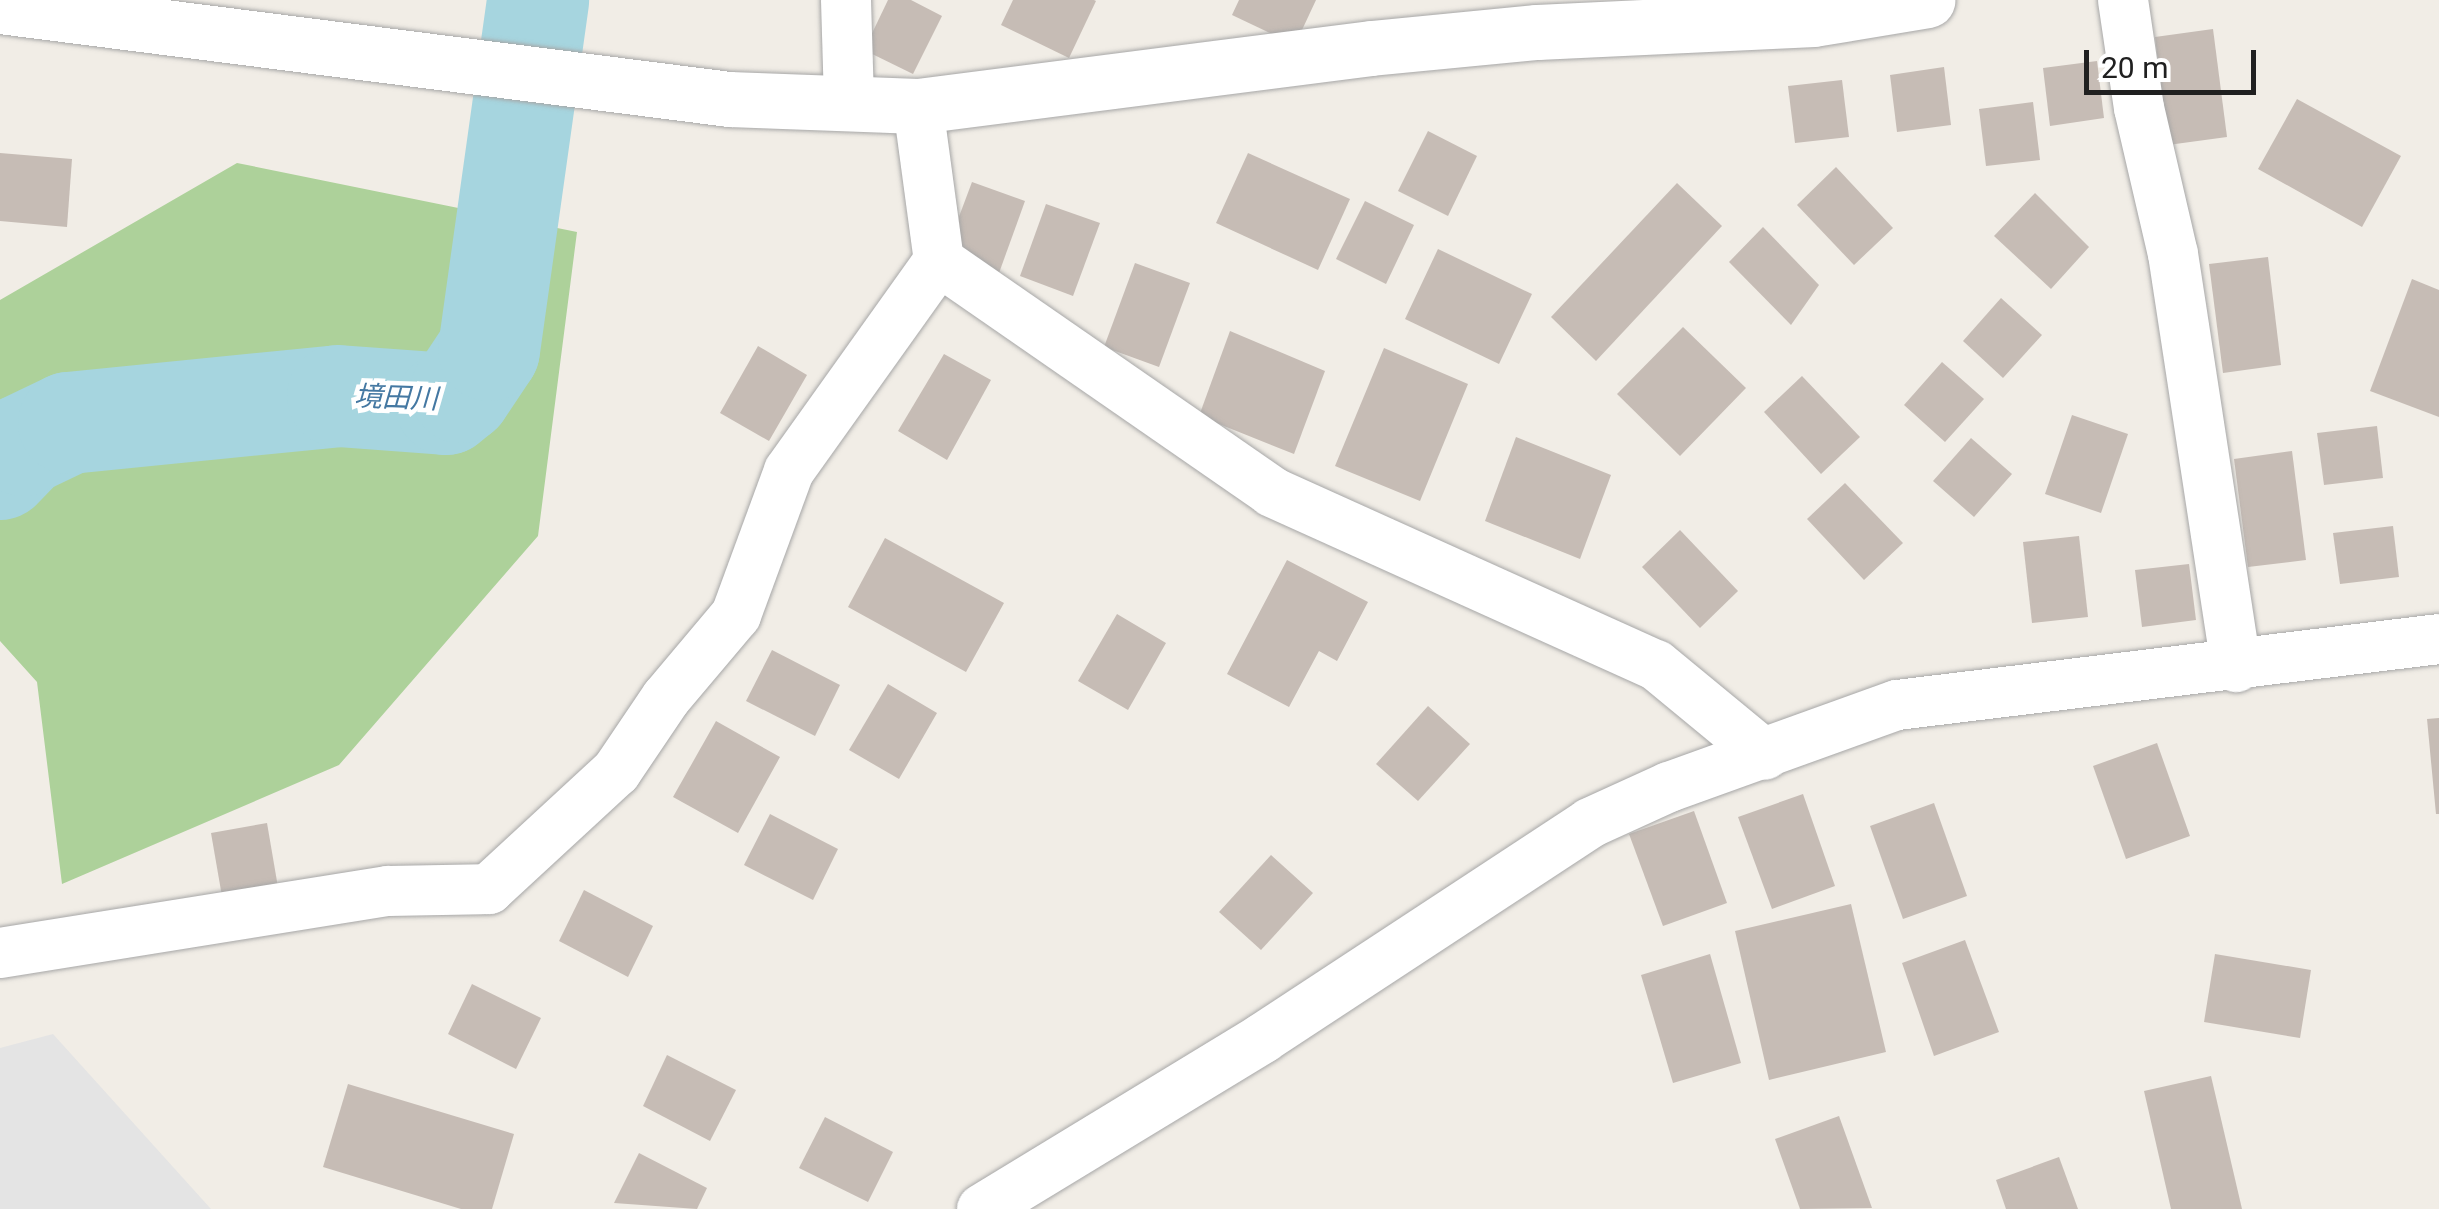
<!DOCTYPE html>
<meta charset="utf-8">
<style>
body{margin:0}
#map{position:relative;width:2439px;height:1209px;overflow:hidden;background:#f1ede6;font-family:Roboto,"Noto Sans JP",sans-serif}
div>[style]{position:absolute}
.forest>*{inset:0;background:#add19a}
.parking>*{inset:0;background:#e4e4e4}
.river>*{height:102px;margin:-51px;padding:0 51px;transform-origin:51px;border-radius:51px;background:#a6d5df}
.building>*{inset:0;background:#c6bcb5}
.roads{filter:drop-shadow(0 0 2px #a7a7a7) drop-shadow(0 0 2px #a7a7a7)}
.minor>*{height:50px;margin:-25px;padding:0 25px;transform-origin:25px;border-radius:25px;background:#fff}
.tertiary>*{height:55px;margin:-27.5px;padding:0 27.5px;transform-origin:27.5px;border-radius:27.5px;background:#fff}
span{translate:-50% -50%;white-space:nowrap;text-align:center;line-height:1.15;-webkit-text-stroke:9px #fff;paint-order:stroke}
.water-label{font-size:28px;color:#4478a2;font-style:italic}
.scale{position:absolute;left:2084px;top:50px;width:172px;height:45px;box-sizing:border-box;border:5px solid #202020;border-top:0;padding-left:12px;font-size:30px;line-height:35px;white-space:nowrap;color:#202020;-webkit-text-stroke:8px #fff;paint-order:stroke}
</style>
<div id="map">
<div class="forest">
<i style="clip-path:polygon(237px 163px,577px 232px,538px 536px,339px 765px,62px 884px,37px 682px,0 641px,0 300px)"></i>
</div>
<div class="parking">
<i style="clip-path:polygon(53px 1034px,211px 1209px,0 1209px,0 1048px)"></i>
</div>
<div class="river">
<i style="left:0;top:469px;width:33px;rotate:-46deg"></i>
<i style="left:23px;top:445px;width:51px;rotate:-25.6deg"></i>
<i style="left:69px;top:423px;width:270px;rotate:-5.7deg"></i>
<i style="left:338px;top:396px;width:108px;rotate:4.2deg"></i>
<i style="left:446px;top:404px;width:19px;rotate:-39deg"></i>
<i style="left:461px;top:392px;width:50px;rotate:-56.3deg"></i>
<i style="left:489px;top:350px;width:353px;rotate:-82deg"></i>
</div>
<div class="building">
<i style="clip-path:polygon(888px 0,911px 0,942px 16px,913px 74px,864px 50px)"></i>
<i style="clip-path:polygon(1013px 0,1094px 0,1096px 1px,1069px 58px,1001px 25px)"></i>
<i style="clip-path:polygon(1239px 0,1316px 0,1295px 45px,1232px 15px)"></i>
<i style="clip-path:polygon(2213px 29px,2227px 137px,2168px 145px,2155px 37px)"></i>
<i style="clip-path:polygon(2097px 61px,2104px 118px,2050px 126px,2043px 68px)"></i>
<i style="clip-path:polygon(1944px 67px,1951px 125px,1897px 132px,1890px 75px)"></i>
<i style="clip-path:polygon(1842px 80px,1849px 137px,1795px 143px,1788px 86px)"></i>
<i style="clip-path:polygon(2297px 99px,2401px 156px,2362px 227px,2258px 169px)"></i>
<i style="clip-path:polygon(2033px 102px,2040px 160px,1986px 166px,1979px 109px)"></i>
<i style="clip-path:polygon(1428px 131px,1477px 156px,1448px 216px,1398px 191px)"></i>
<i style="clip-path:polygon(0 153px,72px 159px,67px 227px,0 221px)"></i>
<i style="clip-path:polygon(1248px 153px,1350px 199px,1318px 270px,1216px 223px)"></i>
<i style="clip-path:polygon(1836px 167px,1893px 228px,1854px 265px,1797px 205px)"></i>
<i style="clip-path:polygon(972px 182px,1025px 201px,999px 273px,945px 254px)"></i>
<i style="clip-path:polygon(1677px 183px,1722px 226px,1596px 361px,1551px 317px)"></i>
<i style="clip-path:polygon(2035px 193px,2089px 247px,2051px 289px,1994px 236px)"></i>
<i style="clip-path:polygon(1365px 201px,1414px 225px,1386px 284px,1336px 259px)"></i>
<i style="clip-path:polygon(1046px 204px,1100px 223px,1073px 296px,1020px 276px)"></i>
<i style="clip-path:polygon(1763px 227px,1819px 285px,1791px 325px,1729px 262px)"></i>
<i style="clip-path:polygon(1438px 249px,1532px 294px,1499px 364px,1405px 319px)"></i>
<i style="clip-path:polygon(2268px 257px,2281px 365px,2223px 373px,2209px 264px)"></i>
<i style="clip-path:polygon(1135px 263px,1190px 283px,1159px 367px,1104px 347px)"></i>
<i style="clip-path:polygon(2412px 279px,2439px 290px,2439px 417px,2370px 391px)"></i>
<i style="clip-path:polygon(2001px 298px,2042px 335px,2003px 378px,1963px 341px)"></i>
<i style="clip-path:polygon(1683px 327px,1746px 388px,1680px 456px,1617px 394px)"></i>
<i style="clip-path:polygon(1230px 331px,1325px 371px,1294px 454px,1199px 416px)"></i>
<i style="clip-path:polygon(758px 346px,807px 375px,769px 441px,720px 413px)"></i>
<i style="clip-path:polygon(1384px 348px,1468px 384px,1420px 501px,1335px 466px)"></i>
<i style="clip-path:polygon(944px 354px,991px 380px,947px 460px,898px 431px)"></i>
<i style="clip-path:polygon(1942px 362px,1984px 399px,1945px 442px,1904px 405px)"></i>
<i style="clip-path:polygon(1802px 376px,1860px 437px,1821px 474px,1764px 412px)"></i>
<i style="clip-path:polygon(2072px 415px,2128px 434px,2101px 513px,2045px 494px)"></i>
<i style="clip-path:polygon(2377px 426px,2383px 478px,2324px 485px,2317px 433px)"></i>
<i style="clip-path:polygon(1516px 437px,1611px 475px,1580px 559px,1485px 521px)"></i>
<i style="clip-path:polygon(1971px 438px,2012px 474px,1974px 517px,1933px 481px)"></i>
<i style="clip-path:polygon(2292px 451px,2306px 560px,2248px 567px,2234px 459px)"></i>
<i style="clip-path:polygon(1845px 483px,1903px 543px,1864px 580px,1807px 519px)"></i>
<i style="clip-path:polygon(2393px 526px,2399px 577px,2340px 584px,2333px 533px)"></i>
<i style="clip-path:polygon(1680px 530px,1738px 591px,1700px 628px,1642px 567px)"></i>
<i style="clip-path:polygon(2079px 536px,2088px 617px,2032px 623px,2023px 542px)"></i>
<i style="clip-path:polygon(885px 538px,1004px 603px,966px 672px,848px 607px)"></i>
<i style="clip-path:polygon(1287px 560px,1368px 602px,1337px 661px,1319px 651px,1289px 707px,1227px 674px)"></i>
<i style="clip-path:polygon(2189px 564px,2196px 620px,2142px 627px,2135px 570px)"></i>
<i style="clip-path:polygon(1117px 614px,1166px 643px,1128px 710px,1078px 681px)"></i>
<i style="clip-path:polygon(772px 650px,840px 685px,815px 736px,746px 701px)"></i>
<i style="clip-path:polygon(888px 684px,937px 713px,899px 779px,849px 750px)"></i>
<i style="clip-path:polygon(1428px 706px,1470px 744px,1418px 801px,1376px 764px)"></i>
<i style="clip-path:polygon(2439px 718px,2439px 814px,2436px 814px,2427px 719px)"></i>
<i style="clip-path:polygon(716px 721px,780px 757px,738px 833px,673px 797px)"></i>
<i style="clip-path:polygon(2157px 743px,2190px 836px,2126px 859px,2093px 766px)"></i>
<i style="clip-path:polygon(1803px 794px,1835px 886px,1772px 909px,1738px 817px)"></i>
<i style="clip-path:polygon(1934px 803px,1967px 896px,1903px 919px,1870px 826px)"></i>
<i style="clip-path:polygon(1694px 811px,1727px 903px,1663px 926px,1629px 834px)"></i>
<i style="clip-path:polygon(770px 814px,838px 849px,813px 900px,744px 865px)"></i>
<i style="clip-path:polygon(267px 823px,280px 899px,224px 908px,211px 833px)"></i>
<i style="clip-path:polygon(1271px 855px,1313px 893px,1261px 950px,1219px 912px)"></i>
<i style="clip-path:polygon(584px 890px,653px 926px,628px 977px,559px 941px)"></i>
<i style="clip-path:polygon(1851px 904px,1886px 1052px,1769px 1080px,1735px 931px)"></i>
<i style="clip-path:polygon(1965px 940px,1999px 1032px,1934px 1056px,1902px 963px)"></i>
<i style="clip-path:polygon(1710px 954px,1741px 1063px,1673px 1083px,1641px 975px)"></i>
<i style="clip-path:polygon(2215px 954px,2311px 970px,2300px 1038px,2204px 1022px)"></i>
<i style="clip-path:polygon(472px 984px,541px 1018px,516px 1069px,448px 1034px)"></i>
<i style="clip-path:polygon(667px 1055px,736px 1090px,710px 1141px,643px 1106px)"></i>
<i style="clip-path:polygon(2211px 1076px,2242px 1209px,2171px 1209px,2144px 1091px)"></i>
<i style="clip-path:polygon(348px 1084px,514px 1134px,492px 1209px,461px 1209px,323px 1167px)"></i>
<i style="clip-path:polygon(1839px 1116px,1872px 1208px,1800px 1209px,1775px 1139px)"></i>
<i style="clip-path:polygon(825px 1117px,893px 1152px,868px 1202px,799px 1168px)"></i>
<i style="clip-path:polygon(639px 1153px,707px 1188px,697px 1209px,614px 1203px)"></i>
<i style="clip-path:polygon(2059px 1157px,2078px 1209px,2006px 1209px,1996px 1180px)"></i>
</div>
<div class="roads">
<div class="minor">
<i style="left:846px;top:0;width:100px;rotate:88.3deg"></i>
<i style="left:2123px;top:0;width:109px;rotate:81.6deg"></i>
<i style="left:2139px;top:108px;width:150px;rotate:76.9deg"></i>
<i style="left:2173px;top:254px;width:418px;rotate:81.3deg"></i>
<i style="left:918px;top:106px;width:156px;rotate:82.3deg"></i>
<i style="left:939px;top:261px;width:405px;rotate:34.7deg"></i>
<i style="left:1272px;top:492px;width:421px;rotate:24.3deg"></i>
<i style="left:1656px;top:665px;width:141px;rotate:39.5deg"></i>
<i style="left:0;top:953px;width:393px;rotate:-9.1deg"></i>
<i style="left:388px;top:891px;width:101px;rotate:-1.1deg"></i>
<i style="left:489px;top:889px;width:173px;rotate:-42.7deg"></i>
<i style="left:616px;top:772px;width:89px;rotate:-56deg"></i>
<i style="left:666px;top:698px;width:109px;rotate:-49.9deg"></i>
<i style="left:736px;top:615px;width:153px;rotate:-69.8deg"></i>
<i style="left:789px;top:471px;width:258px;rotate:-54.5deg"></i>
<i style="left:982px;top:1209px;width:329px;rotate:-31.3deg"></i>
<i style="left:1263px;top:1038px;width:391px;rotate:-33.3deg"></i>
<i style="left:1590px;top:823px;width:87px;rotate:-24.5deg"></i>
<i style="left:1669px;top:787px;width:242px;rotate:-19.8deg"></i>
<i style="left:1897px;top:705px;width:546px;rotate:-6.94deg"></i>
</div>
<div class="tertiary">
<i style="left:0;top:6px;width:735px;rotate:7.27deg"></i>
<i style="left:729px;top:99px;width:189px;rotate:2.1deg"></i>
<i style="left:918px;top:106px;width:457px;rotate:-7.3deg"></i>
<i style="left:1371px;top:48px;width:167px;rotate:-5.5deg"></i>
<i style="left:1537px;top:32px;width:277px;rotate:-2.7deg"></i>
<i style="left:1814px;top:19px;width:115px;rotate:-9.5deg"></i>
</div>
</div>
<div class="water-label">
<span style="left:396px;top:398px;rotate:2deg">境田川</span>
</div>
<div class="scale">20 m</div>
</div>
